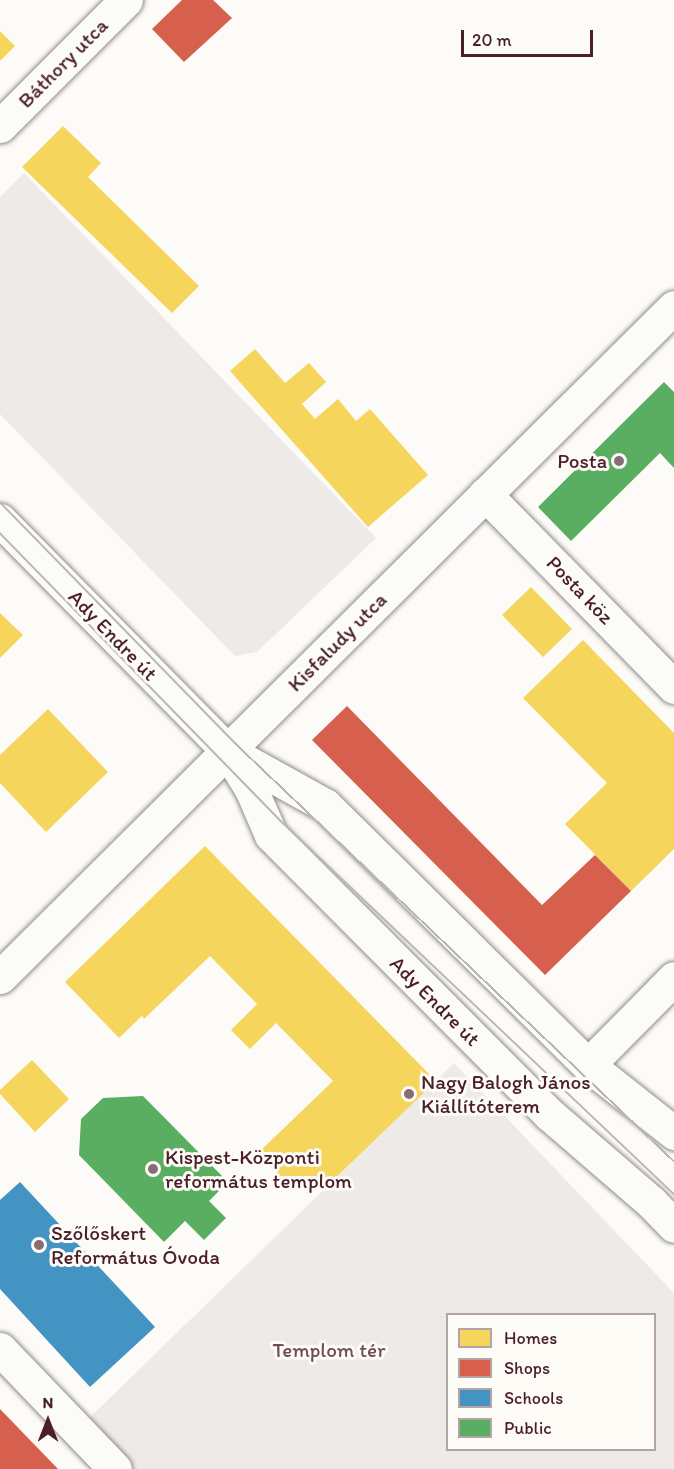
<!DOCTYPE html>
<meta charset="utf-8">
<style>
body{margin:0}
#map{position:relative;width:674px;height:1469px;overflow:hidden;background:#fcfbf8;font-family:Itim,sans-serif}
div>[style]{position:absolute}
.green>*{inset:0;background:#eeeae8}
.homes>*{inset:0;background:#f6d55c}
.shops>*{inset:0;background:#d6604d}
.schools>*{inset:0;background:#4393c3}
.public>*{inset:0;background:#5aae61}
.roads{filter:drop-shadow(0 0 2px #928a8b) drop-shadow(0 0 2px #928a8b)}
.minor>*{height:33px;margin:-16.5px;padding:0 16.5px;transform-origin:16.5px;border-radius:16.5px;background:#fbfbf9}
.tram>*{height:1.5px;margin:-0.75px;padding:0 0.75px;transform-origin:0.75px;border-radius:0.75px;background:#bbb6b6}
.dots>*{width:16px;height:16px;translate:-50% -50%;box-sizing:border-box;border:3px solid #fdfcf7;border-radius:50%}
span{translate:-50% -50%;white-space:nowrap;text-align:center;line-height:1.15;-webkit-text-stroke:6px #fdfcf7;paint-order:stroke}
.street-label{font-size:21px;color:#4a1f2b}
.poi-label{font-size:21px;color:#4a1f2b}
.right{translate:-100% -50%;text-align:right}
.left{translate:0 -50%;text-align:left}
.park-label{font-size:21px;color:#704e57}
.legend{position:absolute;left:446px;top:1313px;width:210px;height:138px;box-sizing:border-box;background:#fdfcf7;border:2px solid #b5a4a5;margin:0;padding:8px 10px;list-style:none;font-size:18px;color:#4a1f2b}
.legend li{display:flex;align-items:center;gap:12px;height:30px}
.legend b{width:30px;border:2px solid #b5a4a5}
.north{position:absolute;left:18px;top:1391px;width:60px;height:60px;-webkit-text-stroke:4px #fdfcf7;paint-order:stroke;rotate:0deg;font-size:16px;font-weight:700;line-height:24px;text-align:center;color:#4a1f2b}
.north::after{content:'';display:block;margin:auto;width:21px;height:27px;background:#4a1f2b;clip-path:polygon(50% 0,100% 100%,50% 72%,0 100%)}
.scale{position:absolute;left:461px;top:30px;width:132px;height:27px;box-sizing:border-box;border:3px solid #4a1f2b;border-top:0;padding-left:8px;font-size:18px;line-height:21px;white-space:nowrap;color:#4a1f2b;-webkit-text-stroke:4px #fdfcf7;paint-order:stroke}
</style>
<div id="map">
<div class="green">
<i style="clip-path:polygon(24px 173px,376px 538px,257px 652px,235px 656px,0 414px,0 197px)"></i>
<i style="clip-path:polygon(evenodd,454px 1063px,674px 1293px,674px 1469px,115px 1469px,77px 1430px,454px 1063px,448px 1314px,654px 1314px,654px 1450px,448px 1450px,448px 1314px)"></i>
</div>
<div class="homes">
<i style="clip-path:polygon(0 31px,15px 46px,0 61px)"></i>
<i style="clip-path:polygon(63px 126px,101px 163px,88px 177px,199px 286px,172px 313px,22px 167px)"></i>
<i style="clip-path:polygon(255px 349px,285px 383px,309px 363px,326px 382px,302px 404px,315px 419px,338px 399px,356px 421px,370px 409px,428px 475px,368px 527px,230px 371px)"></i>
<i style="clip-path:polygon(531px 587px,572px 629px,543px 657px,502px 615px)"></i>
<i style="clip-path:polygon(0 613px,23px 635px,0 658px)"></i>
<i style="clip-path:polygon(583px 640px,674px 733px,674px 849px,631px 891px,565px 824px,607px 783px,523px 698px)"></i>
<i style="clip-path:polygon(48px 709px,108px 772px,46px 832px,0 783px,0 755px)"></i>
<i style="clip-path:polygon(205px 846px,436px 1081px,323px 1190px,309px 1176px,280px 1176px,258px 1153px,333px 1081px,276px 1023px,250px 1049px,231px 1030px,257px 1004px,210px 956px,144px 1019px,142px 1016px,119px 1038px,65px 982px)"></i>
<i style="clip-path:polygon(32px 1060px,69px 1099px,35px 1132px,0 1094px,0 1090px)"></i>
</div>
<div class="shops">
<i style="clip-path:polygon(182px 0,213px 0,232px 18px,184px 62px,152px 29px)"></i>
<i style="clip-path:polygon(347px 706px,542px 905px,595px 855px,631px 891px,545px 975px,312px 740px)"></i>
<i style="clip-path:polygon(0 1409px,58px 1469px,0 1469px)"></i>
</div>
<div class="schools">
<i style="clip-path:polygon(20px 1182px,155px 1327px,90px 1387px,0 1289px,0 1200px)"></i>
</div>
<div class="public">
<i style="clip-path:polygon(664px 382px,674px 392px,674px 468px,660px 453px,571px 541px,538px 507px)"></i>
<i style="clip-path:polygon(143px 1096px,228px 1182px,209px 1201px,226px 1218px,204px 1240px,185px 1221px,164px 1242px,79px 1155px,81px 1119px,103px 1098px)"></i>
</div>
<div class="roads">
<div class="minor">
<i style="left:0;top:126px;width:178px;rotate:-45deg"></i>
<i style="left:485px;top:494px;width:270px;rotate:45.6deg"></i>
<i style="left:0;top:520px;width:323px;rotate:45.4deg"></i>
<i style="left:227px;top:750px;width:46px;rotate:58.4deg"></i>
<i style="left:251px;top:789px;width:50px;rotate:66.5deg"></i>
<i style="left:271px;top:835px;width:394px;rotate:45.1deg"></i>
<i style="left:549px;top:1114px;width:135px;rotate:40.8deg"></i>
<i style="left:651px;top:1202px;width:33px;rotate:46deg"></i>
<i style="left:231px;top:753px;width:107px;rotate:29deg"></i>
<i style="left:325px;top:805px;width:370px;rotate:44.7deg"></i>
<i style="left:588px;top:1065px;width:110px;rotate:38.3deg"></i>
<i style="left:0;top:977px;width:950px;rotate:-44.83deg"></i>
<i style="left:588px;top:1065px;width:122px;rotate:-45.3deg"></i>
<i style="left:0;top:1349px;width:166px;rotate:46.2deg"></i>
</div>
</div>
<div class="tram">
<i style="left:0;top:502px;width:337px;rotate:45.7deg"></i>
<i style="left:235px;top:743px;width:606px;rotate:43.6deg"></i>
<i style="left:0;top:533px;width:402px;rotate:45.7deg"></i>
<i style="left:281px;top:821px;width:542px;rotate:43.5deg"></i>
</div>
<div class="dots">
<i style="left:619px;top:461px;background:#886c73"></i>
<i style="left:409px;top:1094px;background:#886c73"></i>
<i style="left:153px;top:1169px;background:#886c73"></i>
<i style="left:39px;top:1245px;background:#886c73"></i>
</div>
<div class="street-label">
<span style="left:63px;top:63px;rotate:-45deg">Báthory utca</span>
<span style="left:580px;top:590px;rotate:46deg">Posta köz</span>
<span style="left:113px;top:635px;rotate:46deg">Ady Endre út</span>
<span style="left:337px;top:642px;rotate:-45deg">Kisfaludy utca</span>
<span style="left:435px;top:1001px;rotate:45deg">Ady Endre út</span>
</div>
<div class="poi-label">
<span class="right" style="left:607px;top:461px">Posta</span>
<span class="left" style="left:421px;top:1094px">Nagy Balogh János<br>Kiállítóterem</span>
<span class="left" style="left:165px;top:1169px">Kispest-Központi<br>református templom</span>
<span class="left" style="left:51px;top:1245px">Szőlőskert<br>Református Óvoda</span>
</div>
<div class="park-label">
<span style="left:329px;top:1350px">Templom tér</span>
</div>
<ul class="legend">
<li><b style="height:16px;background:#f6d55c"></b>Homes</li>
<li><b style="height:16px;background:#d6604d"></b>Shops</li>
<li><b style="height:16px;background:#4393c3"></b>Schools</li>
<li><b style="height:16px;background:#5aae61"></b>Public</li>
</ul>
<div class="north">N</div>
<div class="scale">20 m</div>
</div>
